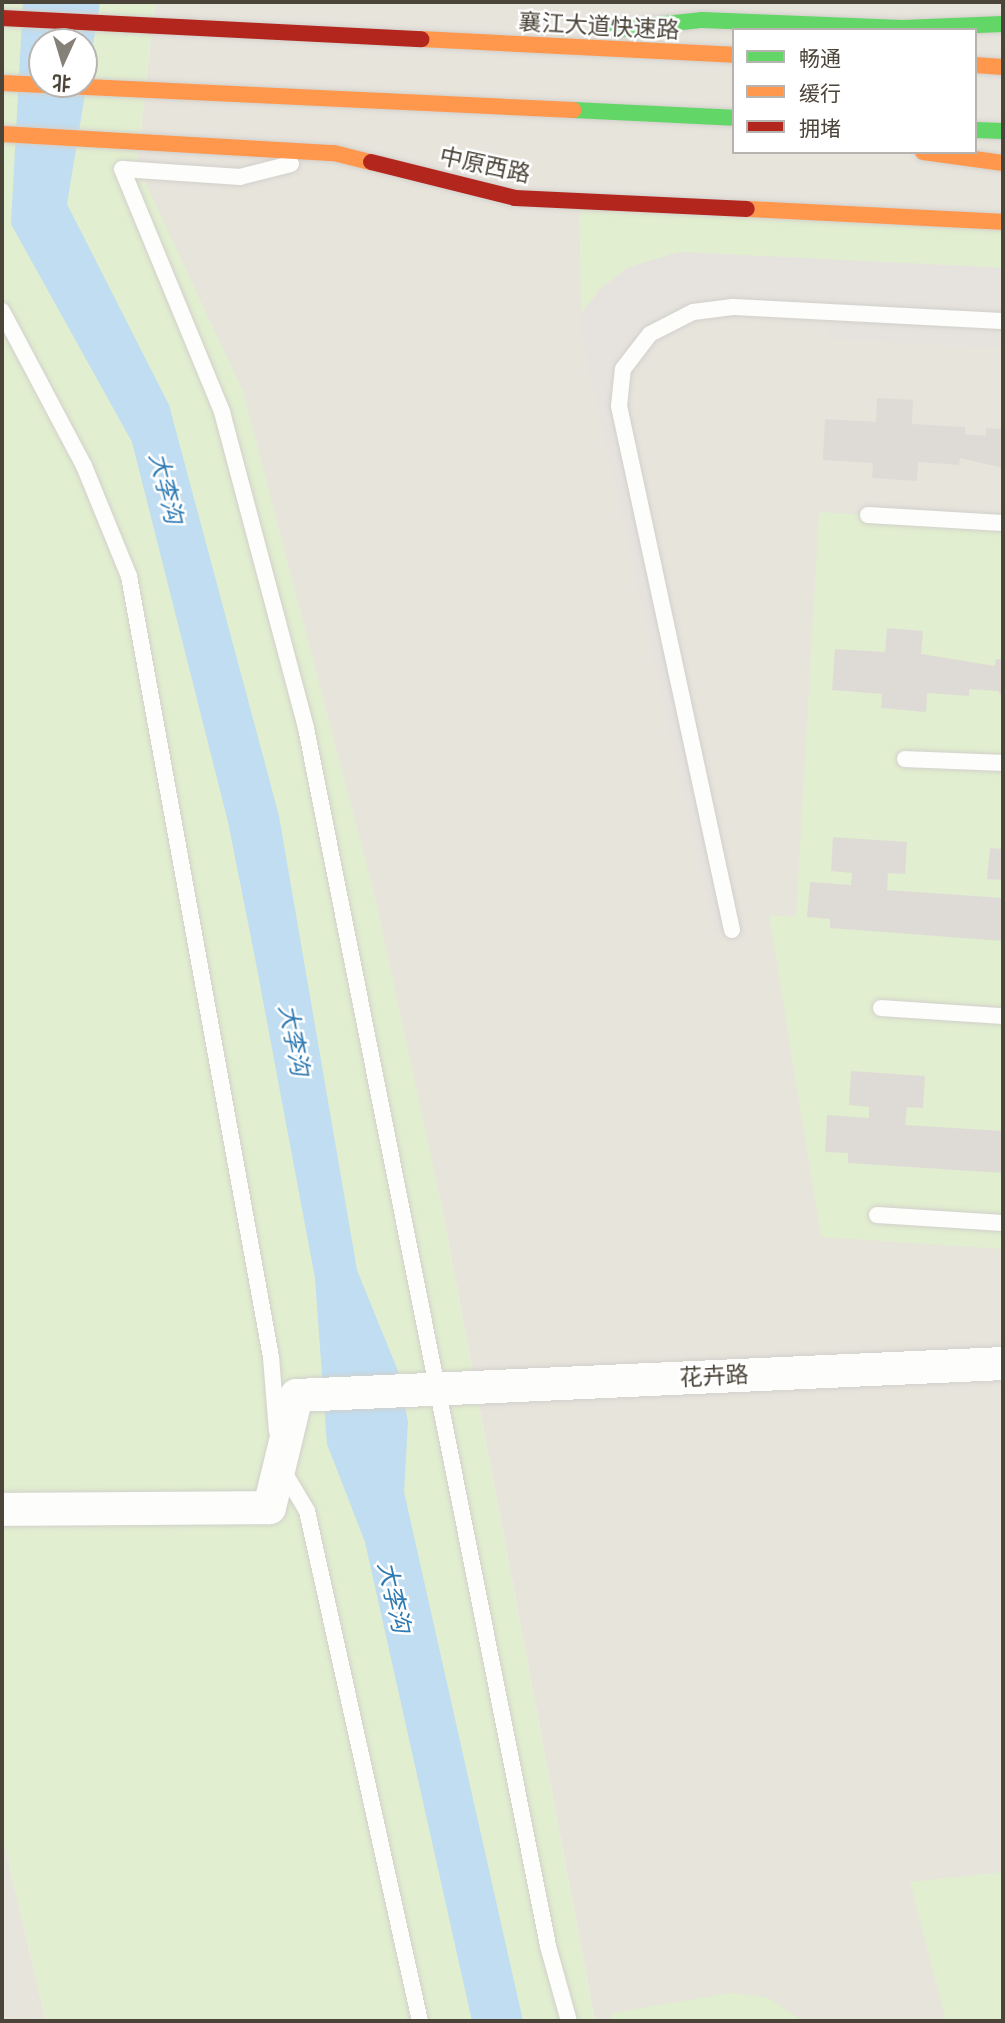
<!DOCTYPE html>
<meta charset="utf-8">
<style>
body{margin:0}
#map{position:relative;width:1005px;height:2023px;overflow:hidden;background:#f4f2ee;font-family:"Space Grotesk","Noto Sans SC",sans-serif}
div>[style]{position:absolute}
.residential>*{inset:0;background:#e7e4dc}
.green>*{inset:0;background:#e1eecf}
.parking>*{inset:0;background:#e6e3df}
.water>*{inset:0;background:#c0ddf1}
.building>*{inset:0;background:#dedbd6}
.roads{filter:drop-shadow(0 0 2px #d2d0cb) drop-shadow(0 0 2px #d2d0cb)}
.lane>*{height:16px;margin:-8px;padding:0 8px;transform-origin:8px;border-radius:8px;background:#fdfdfc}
.street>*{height:33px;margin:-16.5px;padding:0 16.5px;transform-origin:16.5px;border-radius:16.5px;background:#fdfdfc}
.fast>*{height:16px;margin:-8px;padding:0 8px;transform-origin:8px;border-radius:8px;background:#63d668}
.slow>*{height:16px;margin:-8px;padding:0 8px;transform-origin:8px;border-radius:8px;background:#ff974d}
.jam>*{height:16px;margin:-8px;padding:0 8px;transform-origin:8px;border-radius:8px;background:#b3261e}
span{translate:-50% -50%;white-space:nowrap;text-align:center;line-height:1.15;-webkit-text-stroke:5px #fff;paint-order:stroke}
.street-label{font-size:23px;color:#4b4439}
.water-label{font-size:24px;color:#2e7ab2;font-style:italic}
.frame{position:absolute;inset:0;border:4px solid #4b4439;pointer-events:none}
.legend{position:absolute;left:732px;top:28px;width:245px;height:126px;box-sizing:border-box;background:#fff;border:2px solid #b7b4b0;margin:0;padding:9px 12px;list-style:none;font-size:21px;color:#4b4439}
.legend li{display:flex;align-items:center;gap:14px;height:35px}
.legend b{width:35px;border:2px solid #b7b4b0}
.north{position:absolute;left:28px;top:28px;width:70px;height:70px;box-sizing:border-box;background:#fff;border:2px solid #b7b4b0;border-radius:50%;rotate:184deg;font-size:19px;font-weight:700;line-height:28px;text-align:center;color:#4b4439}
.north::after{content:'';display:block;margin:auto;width:24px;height:32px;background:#868178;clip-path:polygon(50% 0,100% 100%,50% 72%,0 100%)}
</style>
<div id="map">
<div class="residential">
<i style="clip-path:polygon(evenodd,155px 2px,1003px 2px,1003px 2021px,595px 2021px,441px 1203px,137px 165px,155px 2px,734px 30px,975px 30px,975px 152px,734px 152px,734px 30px)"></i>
<i style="clip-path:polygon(2px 1834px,46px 2021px,2px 2021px)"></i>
</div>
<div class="green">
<i style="clip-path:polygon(evenodd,2px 2px,155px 2px,137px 165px,243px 391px,375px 897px,441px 1203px,595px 2021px,46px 2021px,2px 1834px,2px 2px,42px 42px,84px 42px,84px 84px,42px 84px,42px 42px)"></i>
<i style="clip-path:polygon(579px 200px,1003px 222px,1003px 268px,679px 252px,601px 288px,581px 314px)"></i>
<i style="clip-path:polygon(819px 512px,1003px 523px,1003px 1249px,821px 1237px,769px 915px,796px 917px)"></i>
<i style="clip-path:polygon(1003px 1872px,1003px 2021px,946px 2021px,910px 1882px)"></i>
<i style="clip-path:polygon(732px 1993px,769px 1998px,803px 2021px,609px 2021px,612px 2013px)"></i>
</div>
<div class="parking">
<i style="clip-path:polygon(679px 252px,1003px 268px,1003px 348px,829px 339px,830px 313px,733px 307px,650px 334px,623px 369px,619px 406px,732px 930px,715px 933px,580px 329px,581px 314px,601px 288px,629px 267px)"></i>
</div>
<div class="water">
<i style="clip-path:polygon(evenodd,23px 2px,100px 2px,67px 204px,169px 405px,279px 816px,357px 1270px,398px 1371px,408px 1422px,404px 1492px,523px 2021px,472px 2021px,365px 1542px,327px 1444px,315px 1278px,256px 963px,228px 822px,132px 442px,11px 224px,23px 2px,42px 42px,84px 42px,84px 84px,42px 84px,42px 42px)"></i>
</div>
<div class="building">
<i style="clip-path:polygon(877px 398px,913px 400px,912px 424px,965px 427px,965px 434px,986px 436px,986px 428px,1003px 429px,1003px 468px,960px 458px,959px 465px,918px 462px,917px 481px,872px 478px,873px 463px,823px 460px,825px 419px,876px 422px)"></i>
<i style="clip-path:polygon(887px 628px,923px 631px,921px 654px,995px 666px,996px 659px,1003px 659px,1003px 698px,998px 691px,969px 689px,969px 696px,927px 693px,926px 712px,881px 708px,882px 694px,832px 690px,835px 649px,885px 652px)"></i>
<i style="clip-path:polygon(833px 837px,907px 842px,905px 874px,888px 873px,887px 890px,1003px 898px,1003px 941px,830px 928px,830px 919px,807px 917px,810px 882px,851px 885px,852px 873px,831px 871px)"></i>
<i style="clip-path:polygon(990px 848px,1003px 849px,1003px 880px,987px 879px)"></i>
<i style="clip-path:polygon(851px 1071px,925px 1076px,923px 1108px,907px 1107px,905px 1125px,1003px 1131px,1003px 1173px,848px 1163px,848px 1153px,825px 1152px,827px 1115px,869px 1118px,869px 1107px,849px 1105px)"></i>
</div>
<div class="roads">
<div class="lane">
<i style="left:291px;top:164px;width:53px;rotate:165.7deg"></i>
<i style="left:240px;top:177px;width:118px;rotate:-176.1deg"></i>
<i style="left:122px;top:169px;width:263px;rotate:67.6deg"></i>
<i style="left:222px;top:412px;width:327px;rotate:75.1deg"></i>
<i style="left:306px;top:728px;width:1242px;rotate:78.76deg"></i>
<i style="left:548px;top:1946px;width:78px;rotate:74.4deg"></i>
<i style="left:2px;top:311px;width:175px;rotate:62.1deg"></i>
<i style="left:84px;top:466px;width:119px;rotate:67.8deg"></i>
<i style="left:129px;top:576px;width:794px;rotate:79.7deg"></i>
<i style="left:271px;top:1357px;width:74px;rotate:85.4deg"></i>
<i style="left:868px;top:515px;width:135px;rotate:3.4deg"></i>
<i style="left:905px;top:759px;width:98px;rotate:2.3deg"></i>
<i style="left:732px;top:930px;width:536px;rotate:-102.17deg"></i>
<i style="left:619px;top:406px;width:37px;rotate:-84deg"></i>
<i style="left:623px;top:369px;width:44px;rotate:-52.4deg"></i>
<i style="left:650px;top:334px;width:48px;rotate:-27.1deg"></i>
<i style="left:693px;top:312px;width:40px;rotate:-7.1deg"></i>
<i style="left:733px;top:307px;width:270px;rotate:3deg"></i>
<i style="left:881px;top:1008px;width:122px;rotate:3.8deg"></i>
<i style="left:877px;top:1215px;width:126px;rotate:3.6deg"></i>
<i style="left:281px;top:1467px;width:51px;rotate:59.4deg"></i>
<i style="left:307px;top:1511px;width:522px;rotate:77.51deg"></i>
</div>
<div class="street">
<i style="left:2px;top:1509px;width:267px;rotate:-0.4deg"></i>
<i style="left:269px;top:1507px;width:115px;rotate:-76.4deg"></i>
<i style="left:296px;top:1395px;width:708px;rotate:-2.59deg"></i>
</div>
<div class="fast">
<i style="left:611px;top:30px;width:92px;rotate:-6.3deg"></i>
<i style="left:702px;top:20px;width:200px;rotate:2.3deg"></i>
<i style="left:902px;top:28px;width:101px;rotate:-2.3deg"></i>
<i style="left:573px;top:110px;width:161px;rotate:2.8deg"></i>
<i style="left:975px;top:130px;width:28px;rotate:2deg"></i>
</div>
<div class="slow">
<i style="left:421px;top:39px;width:313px;rotate:2.9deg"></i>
<i style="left:975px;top:65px;width:28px;rotate:4deg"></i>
<i style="left:2px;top:83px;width:572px;rotate:2.71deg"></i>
<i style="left:2px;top:134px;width:333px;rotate:3.3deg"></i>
<i style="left:334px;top:153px;width:38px;rotate:14deg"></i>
<i style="left:923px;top:152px;width:81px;rotate:7.8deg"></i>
<i style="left:747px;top:209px;width:256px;rotate:2.9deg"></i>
</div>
<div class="jam">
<i style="left:2px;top:18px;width:420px;rotate:2.9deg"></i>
<i style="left:371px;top:162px;width:148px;rotate:14deg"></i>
<i style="left:515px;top:198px;width:232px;rotate:2.7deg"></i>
</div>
</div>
<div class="street-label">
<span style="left:599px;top:26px;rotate:3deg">襄江大道快速路</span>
<span style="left:485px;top:165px;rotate:12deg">中原西路</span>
<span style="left:714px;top:1376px;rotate:-3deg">花卉路</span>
</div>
<div class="water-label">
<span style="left:166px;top:488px;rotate:76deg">大李沟</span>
<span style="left:294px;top:1040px;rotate:79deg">大李沟</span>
<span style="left:394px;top:1597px;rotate:77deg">大李沟</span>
</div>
<div class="frame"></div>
<ul class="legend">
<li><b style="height:9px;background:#63d668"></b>畅通</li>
<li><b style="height:9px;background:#ff974d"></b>缓行</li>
<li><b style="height:9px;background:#b3261e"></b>拥堵</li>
</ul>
<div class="north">北</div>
</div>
